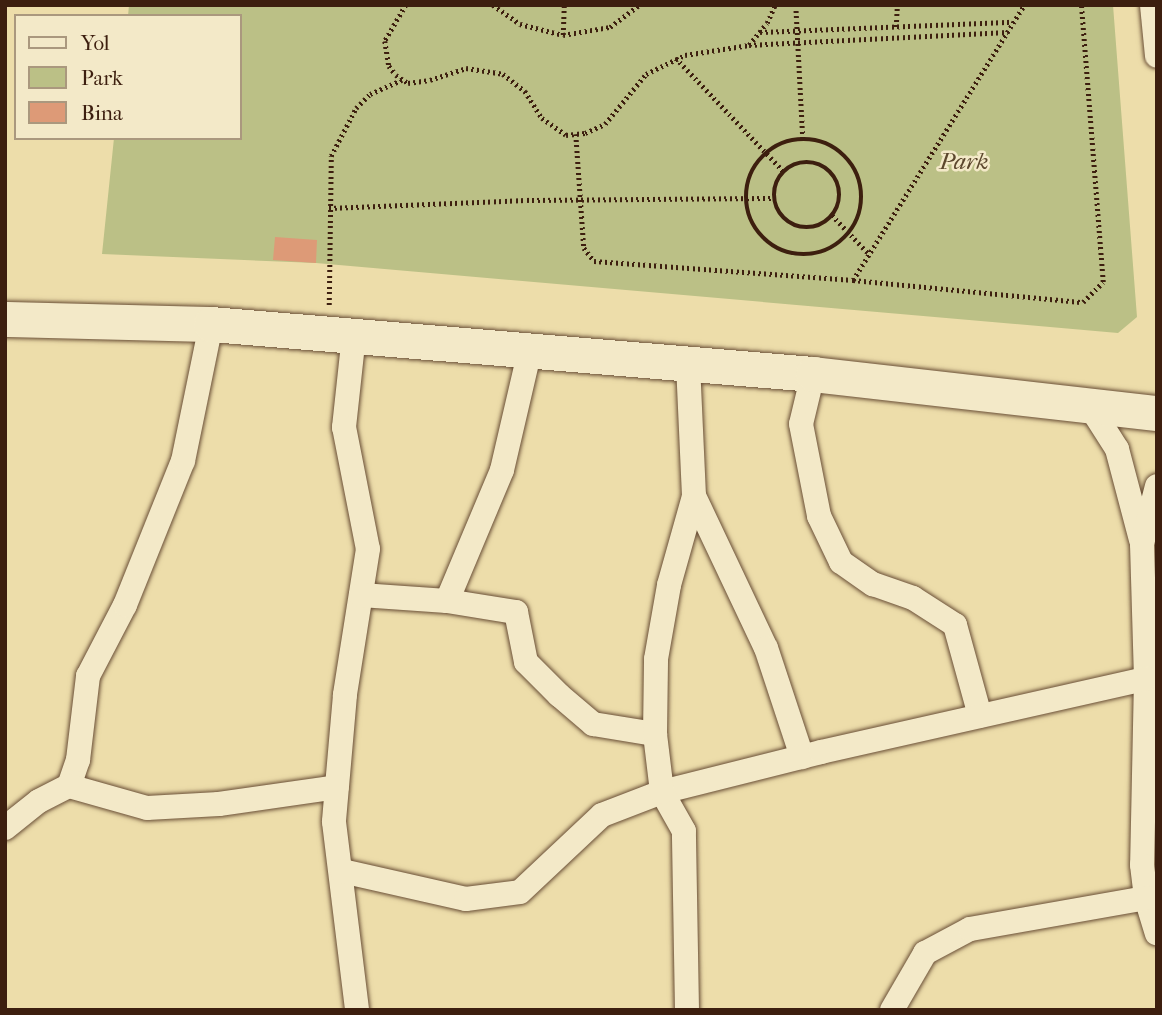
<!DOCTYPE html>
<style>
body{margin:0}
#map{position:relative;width:1162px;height:1015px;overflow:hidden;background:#edddaa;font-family:"IM FELL French Canon",serif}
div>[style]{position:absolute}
.green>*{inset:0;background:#bbc086}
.building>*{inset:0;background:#dd9a77}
.path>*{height:4.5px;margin-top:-2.25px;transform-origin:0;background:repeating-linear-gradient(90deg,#3d1f0f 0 2px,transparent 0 5.5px)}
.path>.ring{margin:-2.25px;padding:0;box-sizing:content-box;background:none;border:4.5px solid #3d1f0f;border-radius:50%}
.roads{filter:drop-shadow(0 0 2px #694e36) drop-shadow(0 0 2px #694e36)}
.street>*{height:24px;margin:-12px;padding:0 12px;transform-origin:12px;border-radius:12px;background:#f3e9c8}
.secondary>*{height:35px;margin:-17.5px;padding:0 17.5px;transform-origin:17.5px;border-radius:17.5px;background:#f3e9c8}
span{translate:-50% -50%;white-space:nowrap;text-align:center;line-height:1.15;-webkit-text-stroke:5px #f3e9c8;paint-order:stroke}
.park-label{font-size:23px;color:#5c472d;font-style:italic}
.frame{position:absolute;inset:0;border:7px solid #3d1f0f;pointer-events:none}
.legend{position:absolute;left:14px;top:14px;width:228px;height:126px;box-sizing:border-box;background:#f3e9c8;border:2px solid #aa987e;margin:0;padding:9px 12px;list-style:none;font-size:21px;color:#3d1f0f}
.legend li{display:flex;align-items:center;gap:14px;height:35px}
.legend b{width:35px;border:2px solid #aa987e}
</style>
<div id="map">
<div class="green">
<i style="clip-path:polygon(129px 5px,1113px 5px,1137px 317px,1118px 333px,316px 263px,102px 254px,114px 138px,240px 138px,240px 16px,128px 16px)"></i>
</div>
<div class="building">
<i style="clip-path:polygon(275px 237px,317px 240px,316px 263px,273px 260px)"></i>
</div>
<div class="path">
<i style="left:406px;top:5px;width:42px;rotate:120.3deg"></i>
<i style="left:385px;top:41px;width:25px;rotate:81deg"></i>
<i style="left:389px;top:66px;width:11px;rotate:52deg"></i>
<i style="left:396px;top:75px;width:14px;rotate:34deg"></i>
<i style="left:408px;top:83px;width:22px;rotate:-8deg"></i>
<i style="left:430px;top:80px;width:38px;rotate:-18deg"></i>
<i style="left:466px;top:68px;width:37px;rotate:9deg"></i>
<i style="left:503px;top:74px;width:28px;rotate:38deg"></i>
<i style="left:525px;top:91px;width:32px;rotate:58deg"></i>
<i style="left:542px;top:118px;width:29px;rotate:35deg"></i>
<i style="left:566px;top:135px;width:19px;rotate:-6deg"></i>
<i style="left:585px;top:133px;width:22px;rotate:-24deg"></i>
<i style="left:605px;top:124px;width:65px;rotate:-50.6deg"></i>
<i style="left:646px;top:74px;width:43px;rotate:-26deg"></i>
<i style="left:685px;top:55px;width:65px;rotate:-8.9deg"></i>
<i style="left:749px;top:45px;width:259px;rotate:-2.9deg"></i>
<i style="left:493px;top:5px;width:33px;rotate:35deg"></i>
<i style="left:520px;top:24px;width:44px;rotate:14.3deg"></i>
<i style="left:563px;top:35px;width:48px;rotate:-9.7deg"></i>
<i style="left:610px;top:27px;width:36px;rotate:-37deg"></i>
<i style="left:796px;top:5px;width:133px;rotate:87deg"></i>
<i style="left:896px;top:27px;width:22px;rotate:-87deg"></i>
<i style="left:760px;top:32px;width:253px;rotate:-2.3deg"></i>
<i style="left:563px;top:35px;width:30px;rotate:-88deg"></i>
<i style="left:749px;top:45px;width:28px;rotate:-51deg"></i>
<i style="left:767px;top:23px;width:20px;rotate:-66deg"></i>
<i style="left:676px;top:58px;width:157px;rotate:46.5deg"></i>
<i style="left:576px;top:134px;width:114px;rotate:86deg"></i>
<i style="left:584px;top:248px;width:16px;rotate:52deg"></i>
<i style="left:594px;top:261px;width:260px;rotate:4.2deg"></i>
<i style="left:853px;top:280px;width:231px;rotate:5.5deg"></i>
<i style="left:1083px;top:302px;width:28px;rotate:-45deg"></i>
<i style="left:1103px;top:282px;width:278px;rotate:-94.5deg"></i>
<i class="ring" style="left:746px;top:139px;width:111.5px;height:111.5px"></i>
<i class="ring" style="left:774px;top:162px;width:61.5px;height:61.5px"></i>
<i style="left:329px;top:208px;width:203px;rotate:-2.3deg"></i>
<i style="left:532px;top:200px;width:242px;rotate:-0.5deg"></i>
<i style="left:832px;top:215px;width:52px;rotate:46.5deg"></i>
<i style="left:853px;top:280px;width:324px;rotate:-58.1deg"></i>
<i style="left:329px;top:305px;width:149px;rotate:-89.2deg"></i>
<i style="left:331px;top:156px;width:54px;rotate:-62.5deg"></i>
<i style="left:356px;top:108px;width:20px;rotate:-45deg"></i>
<i style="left:370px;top:94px;width:35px;rotate:-24deg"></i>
</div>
<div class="roads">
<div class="street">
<i style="left:1152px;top:5px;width:51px;rotate:84.4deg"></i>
<i style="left:354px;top:335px;width:93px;rotate:96.2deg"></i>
<i style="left:344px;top:427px;width:124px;rotate:78.9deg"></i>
<i style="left:368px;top:549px;width:148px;rotate:99deg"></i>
<i style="left:345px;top:695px;width:127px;rotate:95deg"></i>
<i style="left:334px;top:822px;width:189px;rotate:83deg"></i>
<i style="left:688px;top:364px;width:132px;rotate:87.4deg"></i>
<i style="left:694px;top:496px;width:168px;rotate:64.7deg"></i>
<i style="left:766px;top:648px;width:115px;rotate:71.7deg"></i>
<i style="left:813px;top:374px;width:51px;rotate:103.5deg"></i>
<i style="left:801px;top:424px;width:94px;rotate:78.9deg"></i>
<i style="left:819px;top:516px;width:51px;rotate:64.4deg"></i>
<i style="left:841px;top:562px;width:39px;rotate:35deg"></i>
<i style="left:873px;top:584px;width:42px;rotate:19.3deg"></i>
<i style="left:913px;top:598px;width:50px;rotate:32.7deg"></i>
<i style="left:955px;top:625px;width:94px;rotate:74.6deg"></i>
<i style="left:1089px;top:405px;width:52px;rotate:57.5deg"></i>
<i style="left:1117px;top:449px;width:94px;rotate:75.2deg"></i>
<i style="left:1157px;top:486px;width:60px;rotate:104.5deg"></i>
<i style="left:1142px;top:544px;width:135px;rotate:88.3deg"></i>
<i style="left:1146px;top:679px;width:186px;rotate:91.2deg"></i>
<i style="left:1142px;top:865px;width:33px;rotate:83deg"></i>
<i style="left:1146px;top:898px;width:37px;rotate:73deg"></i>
<i style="left:361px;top:595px;width:86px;rotate:4deg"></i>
<i style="left:447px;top:601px;width:70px;rotate:9.1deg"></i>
<i style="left:516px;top:612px;width:51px;rotate:78.7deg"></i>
<i style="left:526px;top:662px;width:47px;rotate:45deg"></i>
<i style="left:559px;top:695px;width:45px;rotate:40.5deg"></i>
<i style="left:593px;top:724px;width:63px;rotate:9.2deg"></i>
<i style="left:447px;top:601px;width:142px;rotate:-67.2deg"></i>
<i style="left:502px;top:470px;width:123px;rotate:-76.9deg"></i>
<i style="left:69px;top:786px;width:28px;rotate:-71deg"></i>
<i style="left:78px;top:760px;width:85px;rotate:-83.2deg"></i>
<i style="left:88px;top:676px;width:80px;rotate:-62.5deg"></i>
<i style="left:125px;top:605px;width:155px;rotate:-68.1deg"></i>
<i style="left:183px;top:461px;width:140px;rotate:-78.4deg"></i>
<i style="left:5px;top:828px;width:43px;rotate:-38.5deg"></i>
<i style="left:39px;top:801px;width:34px;rotate:-27deg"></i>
<i style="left:69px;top:786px;width:81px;rotate:15.8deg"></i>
<i style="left:147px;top:808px;width:72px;rotate:-3.2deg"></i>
<i style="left:219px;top:804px;width:119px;rotate:-8.2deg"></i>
<i style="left:342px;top:871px;width:127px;rotate:12.7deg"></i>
<i style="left:466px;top:899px;width:54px;rotate:-7.4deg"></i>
<i style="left:520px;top:892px;width:112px;rotate:-43.2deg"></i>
<i style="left:602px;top:815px;width:64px;rotate:-21deg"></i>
<i style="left:662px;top:792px;width:164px;rotate:-14.1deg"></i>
<i style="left:821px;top:752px;width:333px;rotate:-12.7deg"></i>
<i style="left:687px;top:1010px;width:179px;rotate:-91deg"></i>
<i style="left:684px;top:831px;width:45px;rotate:-119.4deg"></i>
<i style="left:662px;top:792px;width:58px;rotate:-96.9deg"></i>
<i style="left:655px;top:734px;width:75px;rotate:-89.2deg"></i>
<i style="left:656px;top:659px;width:75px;rotate:-80deg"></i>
<i style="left:669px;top:585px;width:92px;rotate:-74.3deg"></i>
<i style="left:892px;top:1010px;width:66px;rotate:-59.9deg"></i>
<i style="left:925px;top:953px;width:51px;rotate:-28.1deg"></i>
<i style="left:970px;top:929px;width:179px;rotate:-10deg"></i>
</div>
<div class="secondary">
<i style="left:5px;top:319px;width:206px;rotate:1.4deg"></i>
<i style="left:211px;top:324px;width:604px;rotate:4.75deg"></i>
<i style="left:813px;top:374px;width:346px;rotate:6.5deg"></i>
</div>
</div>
<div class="park-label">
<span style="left:964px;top:162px">Park</span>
</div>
<div class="frame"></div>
<ul class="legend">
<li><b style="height:9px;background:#f3e9c8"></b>Yol</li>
<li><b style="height:19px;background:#bbc086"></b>Park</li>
<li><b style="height:19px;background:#dd9a77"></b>Bina</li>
</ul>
</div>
